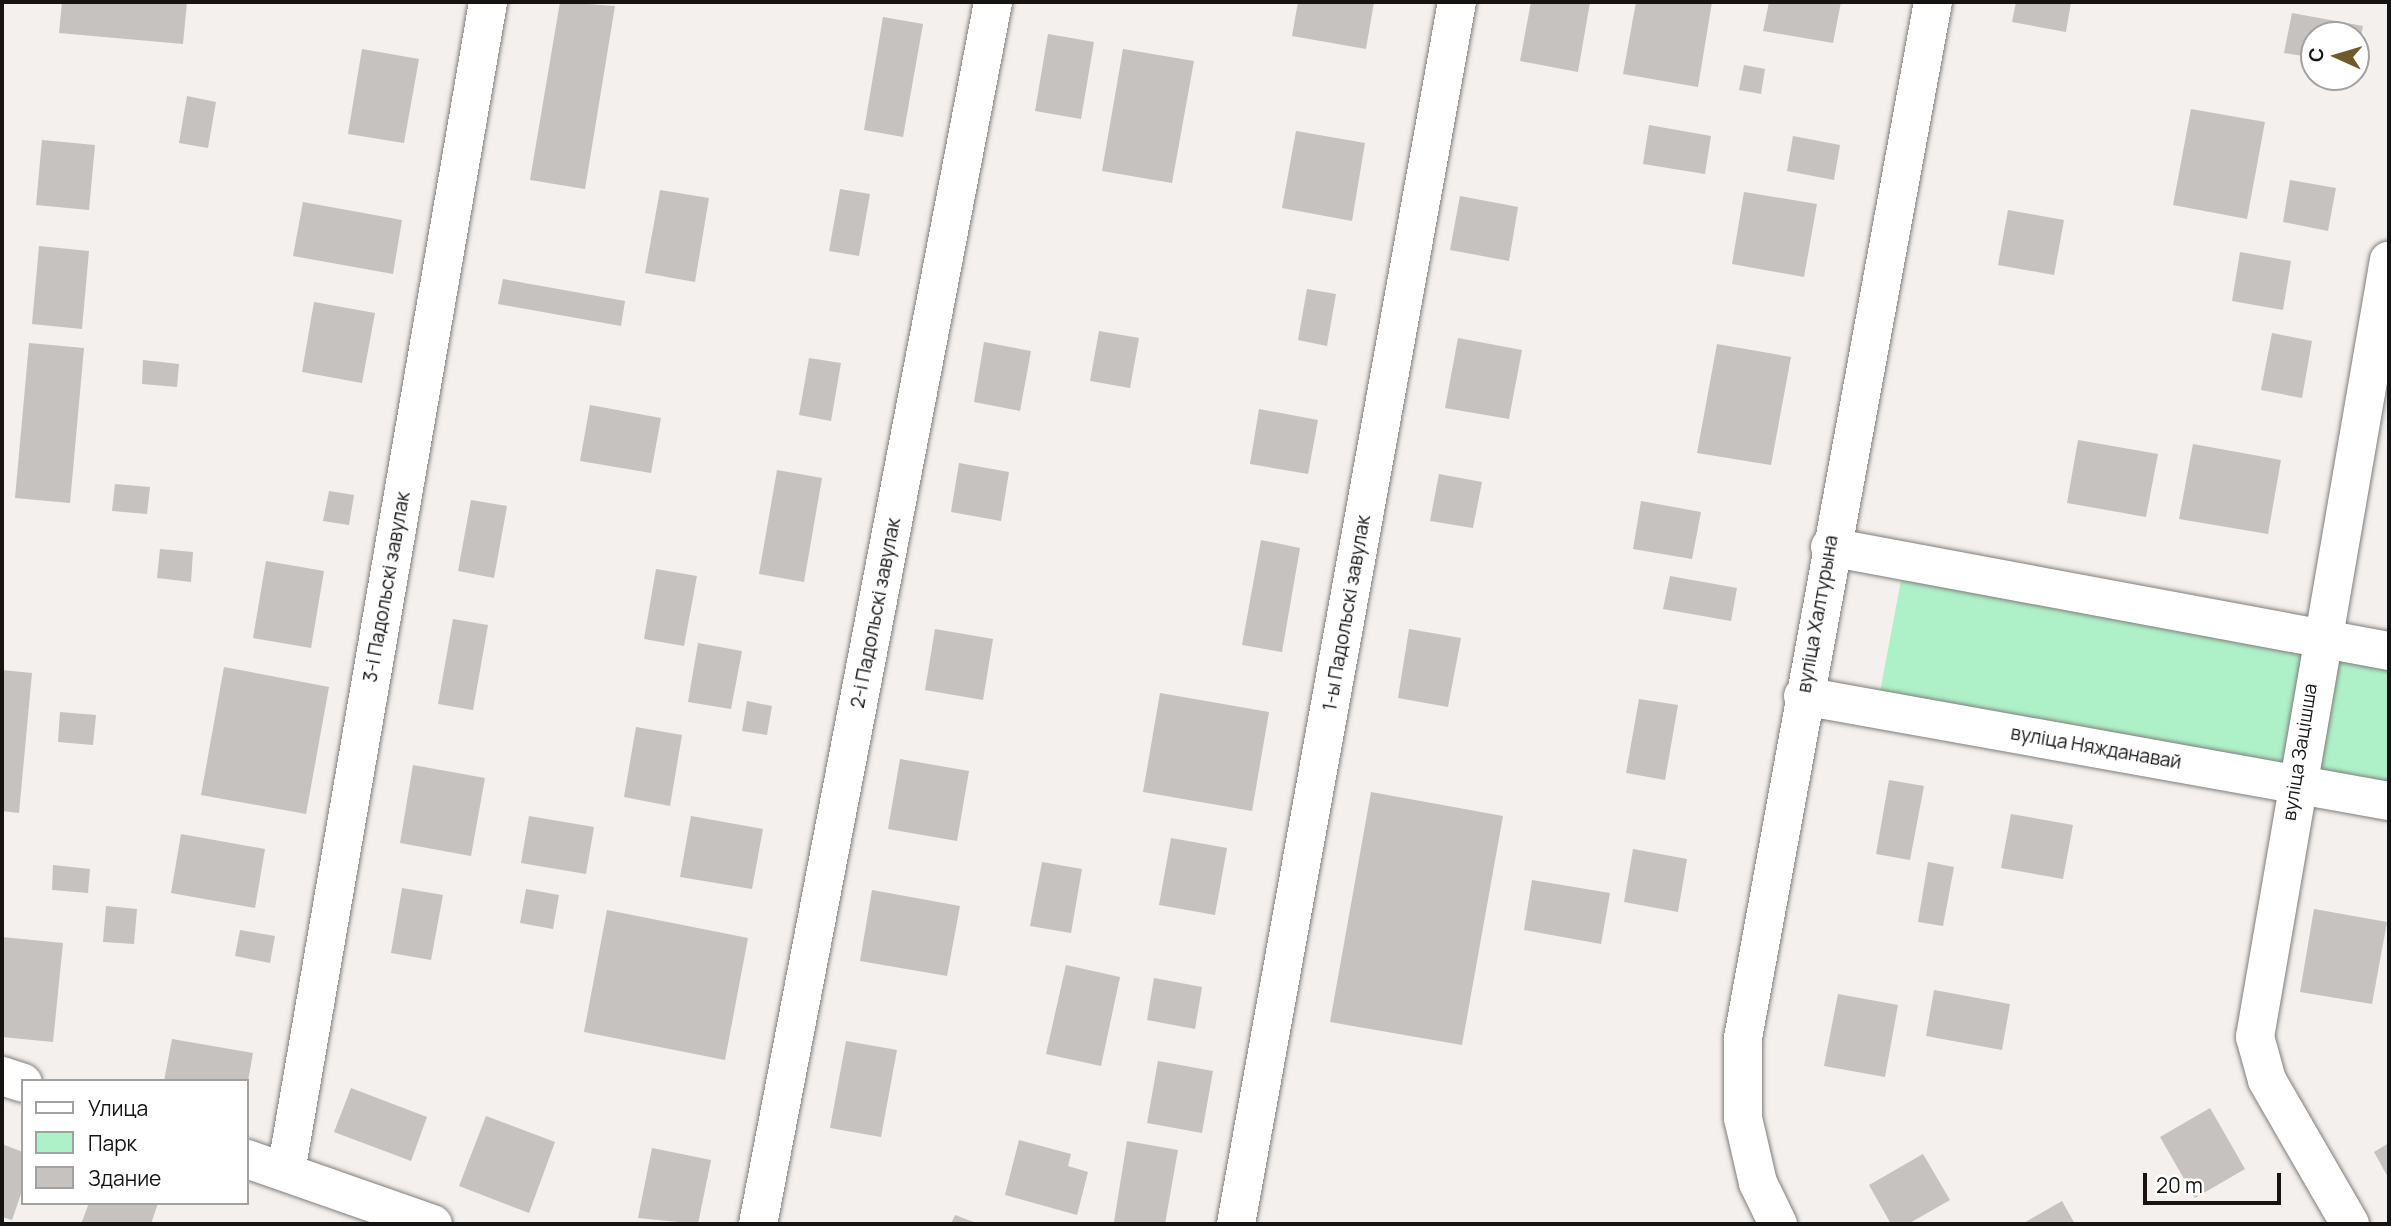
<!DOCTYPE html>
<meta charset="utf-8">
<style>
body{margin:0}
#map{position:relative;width:2391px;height:1226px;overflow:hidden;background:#f3f0ed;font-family:Manrope,sans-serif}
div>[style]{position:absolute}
.green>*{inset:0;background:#aef1c8}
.building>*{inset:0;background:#c5c2c0}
.roads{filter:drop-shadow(0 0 2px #807d7b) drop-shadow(0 0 2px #807d7b)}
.minor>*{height:38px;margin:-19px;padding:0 19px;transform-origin:19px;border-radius:19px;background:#fff}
span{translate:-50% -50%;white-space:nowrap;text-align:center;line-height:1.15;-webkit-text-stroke:5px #fff;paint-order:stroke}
.street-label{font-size:19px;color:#151413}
.frame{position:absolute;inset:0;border:4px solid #151413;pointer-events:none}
.legend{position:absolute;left:21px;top:1079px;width:228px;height:126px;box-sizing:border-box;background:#fff;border:2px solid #a1a1a1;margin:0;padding:9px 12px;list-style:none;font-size:21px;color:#151413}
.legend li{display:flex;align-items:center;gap:14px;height:35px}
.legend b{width:35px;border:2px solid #a1a1a1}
.north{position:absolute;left:2300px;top:21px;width:70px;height:70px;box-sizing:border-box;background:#fff;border:2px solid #a1a1a1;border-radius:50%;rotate:274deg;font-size:19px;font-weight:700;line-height:28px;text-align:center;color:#151413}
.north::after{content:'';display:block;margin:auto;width:24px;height:32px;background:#715a2a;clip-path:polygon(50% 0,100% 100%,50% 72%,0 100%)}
.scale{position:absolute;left:2143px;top:1173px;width:138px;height:32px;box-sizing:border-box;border:4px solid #151413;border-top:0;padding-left:9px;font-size:21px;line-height:24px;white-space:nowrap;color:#151413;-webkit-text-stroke:5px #fff;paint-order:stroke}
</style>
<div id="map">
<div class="green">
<i style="clip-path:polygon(1905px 559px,2389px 651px,2389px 801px,1877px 708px)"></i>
</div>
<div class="building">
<i style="clip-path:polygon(62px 2px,187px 2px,183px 44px,59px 33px)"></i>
<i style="clip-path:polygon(560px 2px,615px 6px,585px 189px,530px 180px)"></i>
<i style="clip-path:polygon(1298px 2px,1374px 2px,1366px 49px,1292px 36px)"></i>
<i style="clip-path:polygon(1531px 2px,1590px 2px,1578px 72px,1520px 61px)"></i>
<i style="clip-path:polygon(1636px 2px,1712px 2px,1698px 87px,1623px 74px)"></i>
<i style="clip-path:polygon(1769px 2px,1841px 2px,1833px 43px,1763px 31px)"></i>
<i style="clip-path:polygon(2016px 2px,2071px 2px,2066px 32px,2012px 22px)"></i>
<i style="clip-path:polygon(2292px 13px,2363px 26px,2357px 55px,2356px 35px,2314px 35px,2314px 58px,2284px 53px)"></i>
<i style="clip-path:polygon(883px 17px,923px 24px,903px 137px,864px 130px)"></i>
<i style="clip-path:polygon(1048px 34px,1094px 42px,1081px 119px,1035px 111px)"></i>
<i style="clip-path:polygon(362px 49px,419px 59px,404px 143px,348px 134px)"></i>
<i style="clip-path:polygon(1123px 49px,1194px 61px,1172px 183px,1102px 171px)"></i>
<i style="clip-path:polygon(1744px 65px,1765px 69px,1761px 94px,1739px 90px)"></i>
<i style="clip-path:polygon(187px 96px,216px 102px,208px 148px,179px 143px)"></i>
<i style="clip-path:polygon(2191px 109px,2265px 122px,2247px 219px,2173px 205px)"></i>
<i style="clip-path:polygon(1649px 125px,1711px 136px,1705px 174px,1643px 164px)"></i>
<i style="clip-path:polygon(1296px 131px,1365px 143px,1352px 221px,1282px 208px)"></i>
<i style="clip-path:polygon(1793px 136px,1840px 145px,1834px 180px,1787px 171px)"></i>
<i style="clip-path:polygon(42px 140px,95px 145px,89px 210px,36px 205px)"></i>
<i style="clip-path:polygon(2290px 180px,2336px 188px,2328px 231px,2283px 222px)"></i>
<i style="clip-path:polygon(840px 189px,870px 194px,859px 256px,829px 251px)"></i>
<i style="clip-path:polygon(660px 190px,709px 198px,695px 282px,645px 273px)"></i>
<i style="clip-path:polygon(1744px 192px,1817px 204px,1804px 277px,1732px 264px)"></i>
<i style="clip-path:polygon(1460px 196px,1518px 207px,1509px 261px,1450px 250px)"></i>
<i style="clip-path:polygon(303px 202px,402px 220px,393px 274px,293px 256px)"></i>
<i style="clip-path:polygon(2008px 210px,2064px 220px,2054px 275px,1998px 265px)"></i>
<i style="clip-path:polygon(39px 246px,89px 251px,82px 329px,32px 324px)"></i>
<i style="clip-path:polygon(2240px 252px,2291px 261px,2283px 310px,2232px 301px)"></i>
<i style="clip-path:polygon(503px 279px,625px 301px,621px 326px,498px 304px)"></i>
<i style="clip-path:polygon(1307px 289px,1336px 294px,1327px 346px,1298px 340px)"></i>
<i style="clip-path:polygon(314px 302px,375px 313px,362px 383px,302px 372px)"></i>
<i style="clip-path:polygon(1099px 331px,1139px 338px,1130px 388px,1090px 381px)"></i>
<i style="clip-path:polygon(2272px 333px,2312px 341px,2302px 398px,2261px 390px)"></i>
<i style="clip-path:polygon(1458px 338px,1522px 350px,1509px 419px,1445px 408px)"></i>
<i style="clip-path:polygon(984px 342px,1031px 351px,1020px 411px,974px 402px)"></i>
<i style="clip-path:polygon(29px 343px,84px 348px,70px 503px,15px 498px)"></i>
<i style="clip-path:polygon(1717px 344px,1791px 357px,1771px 465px,1697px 453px)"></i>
<i style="clip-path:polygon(809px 358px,841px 363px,831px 421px,799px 415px)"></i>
<i style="clip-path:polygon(143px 360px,179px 364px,177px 387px,142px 384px)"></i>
<i style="clip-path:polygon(590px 405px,661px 418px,651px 473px,580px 461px)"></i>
<i style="clip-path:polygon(1259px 409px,1318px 420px,1308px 474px,1250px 464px)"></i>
<i style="clip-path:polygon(2078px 440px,2158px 454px,2146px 517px,2067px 503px)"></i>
<i style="clip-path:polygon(2193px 444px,2281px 460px,2268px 534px,2179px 519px)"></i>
<i style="clip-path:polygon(959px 463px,1009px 472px,1001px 521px,951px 512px)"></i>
<i style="clip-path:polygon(777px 470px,822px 478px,804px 582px,759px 574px)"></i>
<i style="clip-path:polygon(1439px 474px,1482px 482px,1473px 528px,1430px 521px)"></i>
<i style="clip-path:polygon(115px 484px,150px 487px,147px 514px,112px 511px)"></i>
<i style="clip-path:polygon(329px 491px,354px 495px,349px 525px,323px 521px)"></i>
<i style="clip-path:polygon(471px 500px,507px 506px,494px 578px,458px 571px)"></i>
<i style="clip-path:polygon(1641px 501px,1701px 512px,1692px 559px,1633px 549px)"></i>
<i style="clip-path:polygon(1261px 540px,1300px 548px,1282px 652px,1242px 645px)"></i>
<i style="clip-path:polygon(160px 549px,193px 552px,191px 582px,157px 578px)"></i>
<i style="clip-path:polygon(266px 561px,324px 571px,311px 648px,253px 638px)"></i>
<i style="clip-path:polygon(656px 569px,697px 576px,684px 646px,644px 639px)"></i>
<i style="clip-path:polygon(1670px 576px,1737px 588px,1731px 621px,1663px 609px)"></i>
<i style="clip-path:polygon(453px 619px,488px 625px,473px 710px,438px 704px)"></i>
<i style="clip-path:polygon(935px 629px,993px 639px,983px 700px,925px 690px)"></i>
<i style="clip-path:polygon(1409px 629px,1461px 638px,1448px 707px,1398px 698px)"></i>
<i style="clip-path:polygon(698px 643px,742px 651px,731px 709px,688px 702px)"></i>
<i style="clip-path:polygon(224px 667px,329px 687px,306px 814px,201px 795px)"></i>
<i style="clip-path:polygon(2px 670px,32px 673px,19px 813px,2px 811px)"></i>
<i style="clip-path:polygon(1160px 693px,1269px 712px,1252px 811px,1143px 792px)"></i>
<i style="clip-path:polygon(1639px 699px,1678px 705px,1665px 780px,1626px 773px)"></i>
<i style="clip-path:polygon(747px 701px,772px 706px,767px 735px,742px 731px)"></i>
<i style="clip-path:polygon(60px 712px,96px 715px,93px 745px,58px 742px)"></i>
<i style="clip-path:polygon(636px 727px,682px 735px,670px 806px,624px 797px)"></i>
<i style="clip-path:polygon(900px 759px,969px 771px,957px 841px,888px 829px)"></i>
<i style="clip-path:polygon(413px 765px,485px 778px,471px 856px,400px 843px)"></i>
<i style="clip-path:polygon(1889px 780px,1924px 786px,1910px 860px,1876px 854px)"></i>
<i style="clip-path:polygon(1371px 792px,1503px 816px,1462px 1045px,1330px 1022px)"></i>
<i style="clip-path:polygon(2011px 814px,2073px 825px,2063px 879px,2001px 868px)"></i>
<i style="clip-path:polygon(529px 816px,594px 827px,586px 874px,521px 863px)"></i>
<i style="clip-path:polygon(691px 816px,763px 829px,752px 889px,680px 877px)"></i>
<i style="clip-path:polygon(181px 834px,265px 849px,255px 908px,171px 893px)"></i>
<i style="clip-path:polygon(1171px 838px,1227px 848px,1215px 915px,1159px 905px)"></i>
<i style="clip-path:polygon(1633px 849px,1687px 859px,1678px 912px,1624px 902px)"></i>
<i style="clip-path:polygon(1042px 862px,1082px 869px,1071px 933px,1030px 926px)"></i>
<i style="clip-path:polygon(1928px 862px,1954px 867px,1943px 926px,1918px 922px)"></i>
<i style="clip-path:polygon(53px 865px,90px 869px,88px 893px,52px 890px)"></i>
<i style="clip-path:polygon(1532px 880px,1610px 893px,1601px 944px,1524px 930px)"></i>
<i style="clip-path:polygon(402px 888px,443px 895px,431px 960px,391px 953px)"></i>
<i style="clip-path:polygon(526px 889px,559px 895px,553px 929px,520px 923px)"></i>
<i style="clip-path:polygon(872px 890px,960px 906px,947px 976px,860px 961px)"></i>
<i style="clip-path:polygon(106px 906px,137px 909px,134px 944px,103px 942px)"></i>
<i style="clip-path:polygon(2314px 909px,2387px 922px,2372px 1004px,2300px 992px)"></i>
<i style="clip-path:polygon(607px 910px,748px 938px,725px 1060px,584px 1032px)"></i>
<i style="clip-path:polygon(240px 930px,275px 936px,270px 963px,235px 956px)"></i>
<i style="clip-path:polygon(2px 937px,63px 943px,53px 1042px,2px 1037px)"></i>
<i style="clip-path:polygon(1066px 965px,1120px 977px,1101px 1066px,1046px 1054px)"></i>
<i style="clip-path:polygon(1154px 978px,1202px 987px,1195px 1029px,1147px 1020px)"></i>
<i style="clip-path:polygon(1934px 990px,2010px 1004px,2002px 1050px,1926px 1036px)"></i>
<i style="clip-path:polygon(1838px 994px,1898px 1005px,1885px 1077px,1824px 1066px)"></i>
<i style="clip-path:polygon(172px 1039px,253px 1053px,248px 1081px,164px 1081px)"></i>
<i style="clip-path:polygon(846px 1041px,897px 1050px,881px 1137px,830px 1128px)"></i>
<i style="clip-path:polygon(1158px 1061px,1213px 1071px,1202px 1133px,1147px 1123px)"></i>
<i style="clip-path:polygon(351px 1088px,427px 1117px,411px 1161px,334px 1132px)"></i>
<i style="clip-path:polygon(2210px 1108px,2245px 1169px,2195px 1198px,2160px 1137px)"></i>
<i style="clip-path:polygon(486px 1116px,555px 1142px,529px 1213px,459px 1186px)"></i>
<i style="clip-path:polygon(1019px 1140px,1071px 1154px,1068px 1166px,1088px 1172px,1077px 1215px,1005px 1195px)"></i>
<i style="clip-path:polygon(1127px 1141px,1178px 1150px,1165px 1224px,1114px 1222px)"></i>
<i style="clip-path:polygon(2389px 1143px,2389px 1179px,2374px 1152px)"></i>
<i style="clip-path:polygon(2px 1144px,23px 1152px,23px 1188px,12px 1220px,2px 1217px)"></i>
<i style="clip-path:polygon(652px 1148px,711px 1160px,698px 1224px,638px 1218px)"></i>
<i style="clip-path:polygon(1923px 1154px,1950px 1200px,1908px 1224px,1891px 1224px,1869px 1185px)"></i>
<i style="clip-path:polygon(2062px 1201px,2075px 1224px,2022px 1224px)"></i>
<i style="clip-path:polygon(89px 1203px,158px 1203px,151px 1224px,81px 1224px)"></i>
<i style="clip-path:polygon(955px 1215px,979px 1224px,951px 1224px)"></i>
</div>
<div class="roads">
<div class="minor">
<i style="left:1830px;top:547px;width:569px;rotate:10.54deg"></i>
<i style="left:1803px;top:696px;width:595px;rotate:10.16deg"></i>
<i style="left:2px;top:1076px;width:22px;rotate:18deg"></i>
<i style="left:247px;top:1159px;width:197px;rotate:19.3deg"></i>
<i style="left:286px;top:1172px;width:1187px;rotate:-80.2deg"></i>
<i style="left:758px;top:1224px;width:1244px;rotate:-79.11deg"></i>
<i style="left:1236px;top:1224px;width:1242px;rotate:-79.75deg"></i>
<i style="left:1778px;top:1224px;width:46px;rotate:-116deg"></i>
<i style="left:1758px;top:1183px;width:67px;rotate:-103deg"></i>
<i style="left:1743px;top:1118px;width:80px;rotate:-90deg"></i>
<i style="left:1743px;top:1038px;width:1053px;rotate:-79.61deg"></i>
<i style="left:2350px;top:1224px;width:166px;rotate:-120deg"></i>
<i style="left:2267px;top:1080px;width:45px;rotate:-105.6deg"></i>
<i style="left:2255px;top:1037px;width:788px;rotate:-80.22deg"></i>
</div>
</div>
<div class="street-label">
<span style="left:387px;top:587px;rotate:-80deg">3-і Падольскі завулак</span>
<span style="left:876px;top:613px;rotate:-79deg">2-і Падольскі завулак</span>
<span style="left:1347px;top:613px;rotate:-80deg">1-ы Падольскі завулак</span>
<span style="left:1818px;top:614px;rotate:-80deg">вуліца Халтурына</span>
<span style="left:2096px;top:748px;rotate:10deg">вуліца Няжданавай</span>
<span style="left:2300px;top:752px;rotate:-81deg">вуліца Зацішша</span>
</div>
<div class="frame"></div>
<ul class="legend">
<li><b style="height:9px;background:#fff"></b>Улица</li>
<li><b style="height:19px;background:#aef1c8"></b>Парк</li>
<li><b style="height:19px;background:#c5c2c0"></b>Здание</li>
</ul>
<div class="north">С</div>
<div class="scale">20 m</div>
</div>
